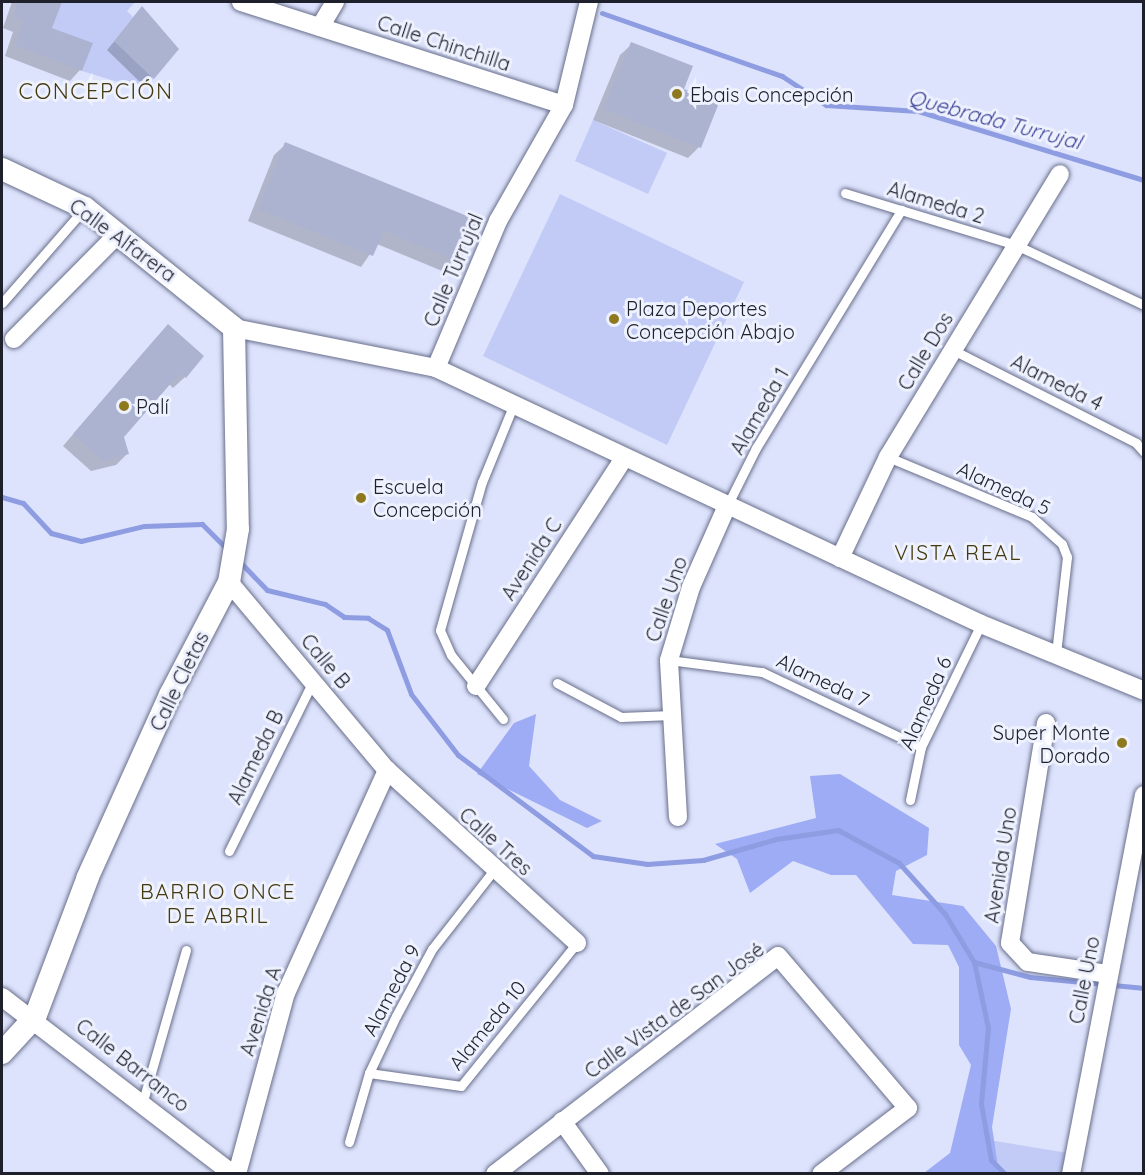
<!DOCTYPE html>
<meta charset="utf-8">
<style>
body{margin:0}
#map{position:relative;width:1145px;height:1175px;overflow:hidden;background:#dde3fc;font-family:Quicksand,sans-serif}
div>[style]{position:absolute}
.green>*{inset:0;background:#c1cbf6}
.forest>*{inset:0;background:#9dacf4}
.shadow>*{inset:0;background:#0003}
.stream>*{height:5px;margin:-2.5px;padding:0 2.5px;transform-origin:2.5px;border-radius:2.5px;background:#8e9ce2}
.building>*{inset:0;background:#acb3d1}
.roads{filter:drop-shadow(0 0 2px #696f8b) drop-shadow(0 0 2px #696f8b)}
.service>*{height:9px;margin:-4.5px;padding:0 4.5px;transform-origin:4.5px;border-radius:4.5px;background:#fff}
.minor>*{height:18px;margin:-9px;padding:0 9px;transform-origin:9px;border-radius:9px;background:#fff}
.tertiary>*{height:22px;margin:-11px;padding:0 11px;transform-origin:11px;border-radius:11px;background:#fff}
.dots>*{width:16px;height:16px;translate:-50% -50%;box-sizing:border-box;border:3px solid #eef1fe;border-radius:50%}
span{translate:-50% -50%;white-space:nowrap;text-align:center;line-height:1.15;-webkit-text-stroke:6px #eef1fe;paint-order:stroke}
.street-label{font-size:20px;color:#1e212c}
.poi-label{font-size:20px;color:#1e212c}
.left{translate:0 -50%;text-align:left}
.right{translate:-100% -50%;text-align:right}
.water-label{font-size:21px;color:#3b4396;font-style:italic}
.neighbourhood-label{font-size:21px;color:#44390f;letter-spacing:1.5px}
.quarter-label{font-size:22px;color:#44390f;letter-spacing:1.5px}
.frame{position:absolute;inset:0;border:3px solid #1e212c;pointer-events:none}
</style>
<div id="map">
<div class="green">
<i style="clip-path:polygon(59px 2px,135px 2px,127px 11px,133px 17px,114px 41px,154px 79px,131px 86px,82px 71px,92px 43px,52px 28px)"></i>
<i style="clip-path:polygon(593px 120px,667px 153px,648px 194px,575px 161px)"></i>
<i style="clip-path:polygon(560px 194px,744px 282px,667px 445px,483px 356px)"></i>
<i style="clip-path:polygon(971px 1137px,1068px 1153px,1064px 1173px,965px 1174px)"></i>
</div>
<div class="forest">
<i style="clip-path:polygon(536px 714px,529px 766px,560px 800px,602px 821px,587px 828px,477px 774px,514px 723px)"></i>
<i style="clip-path:polygon(840px 774px,929px 828px,927px 855px,896px 871px,892px 895px,963px 906px,996px 946px,1011px 1009px,992px 1127px,999px 1173px,924px 1173px,950px 1153px,971px 1065px,959px 1045px,959px 967px,948px 945px,913px 944px,856px 875px,831px 875px,793px 861px,750px 893px,737px 859px,715px 844px,816px 818px,810px 776px)"></i>
</div>
<div class="shadow">
<i style="clip-path:polygon(12px 2px,60px 3px,50px 28px,80px 70px,70px 81px,5px 56px,13px 32px,3px 28px)"></i>
<i style="clip-path:polygon(142px 8px,177px 49px,144px 86px,107px 50px)"></i>
<i style="clip-path:polygon(632px 44px,682px 90px,699px 147px,688px 158px,593px 120px,620px 55px)"></i>
<i style="clip-path:polygon(286px 144px,458px 261px,447px 273px,377px 244px,361px 267px,248px 221px,274px 155px)"></i>
<i style="clip-path:polygon(157px 337px,185px 377px,173px 388px,169px 384px,123px 437px,127px 454px,116px 465px,91px 471px,63px 446px)"></i>
</div>
<div class="stream">
<i style="left:602px;top:13px;width:191px;rotate:19.3deg"></i>
<i style="left:782px;top:76px;width:53px;rotate:33.4deg"></i>
<i style="left:826px;top:105px;width:92px;rotate:3.7deg"></i>
<i style="left:918px;top:111px;width:236px;rotate:17deg"></i>
<i style="left:2px;top:497px;width:22px;rotate:16deg"></i>
<i style="left:23px;top:503px;width:41px;rotate:47deg"></i>
<i style="left:51px;top:533px;width:31px;rotate:15deg"></i>
<i style="left:81px;top:541px;width:65px;rotate:-13.4deg"></i>
<i style="left:144px;top:526px;width:58px;rotate:-2deg"></i>
<i style="left:202px;top:524px;width:37px;rotate:45deg"></i>
<i style="left:239px;top:561px;width:40px;rotate:46deg"></i>
<i style="left:267px;top:590px;width:60px;rotate:13.6deg"></i>
<i style="left:325px;top:604px;width:23px;rotate:34deg"></i>
<i style="left:344px;top:617px;width:24px;rotate:2deg"></i>
<i style="left:368px;top:618px;width:22px;rotate:32deg"></i>
<i style="left:387px;top:630px;width:68px;rotate:69.4deg"></i>
<i style="left:411px;top:694px;width:77px;rotate:52.4deg"></i>
<i style="left:458px;top:755px;width:169px;rotate:36.8deg"></i>
<i style="left:593px;top:856px;width:55px;rotate:8.4deg"></i>
<i style="left:647px;top:864px;width:56px;rotate:-4.1deg"></i>
<i style="left:703px;top:860px;width:76px;rotate:-16deg"></i>
<i style="left:776px;top:839px;width:63px;rotate:-8.3deg"></i>
<i style="left:838px;top:830px;width:69px;rotate:28.4deg"></i>
<i style="left:899px;top:863px;width:69px;rotate:48deg"></i>
<i style="left:945px;top:914px;width:56px;rotate:58.9deg"></i>
<i style="left:974px;top:962px;width:67px;rotate:78deg"></i>
<i style="left:988px;top:1028px;width:76px;rotate:95.3deg"></i>
<i style="left:981px;top:1104px;width:57px;rotate:79.9deg"></i>
<i style="left:991px;top:1160px;width:20px;rotate:45deg"></i>
<i style="left:974px;top:962px;width:58px;rotate:15deg"></i>
<i style="left:1030px;top:977px;width:115px;rotate:5.5deg"></i>
</div>
<div class="building">
<i style="clip-path:polygon(18px 2px,62px 2px,52px 28px,93px 43px,82px 71px,15px 45px,23px 21px,13px 17px)"></i>
<i style="clip-path:polygon(142px 6px,179px 49px,154px 79px,114px 41px)"></i>
<i style="clip-path:polygon(631px 42px,693px 66px,684px 89px,719px 103px,701px 148px,603px 109px)"></i>
<i style="clip-path:polygon(285px 142px,477px 220px,460px 262px,384px 231px,373px 256px,258px 209px)"></i>
<i style="clip-path:polygon(168px 324px,204px 356px,186px 378px,180px 373px,124px 437px,129px 454px,103px 461px,73px 434px)"></i>
</div>
<div class="roads">
<div class="service">
<i style="left:845px;top:193px;width:179px;rotate:16.9deg"></i>
<i style="left:1016px;top:245px;width:141px;rotate:25.1deg"></i>
<i style="left:2px;top:303px;width:126px;rotate:-48.9deg"></i>
<i style="left:951px;top:349px;width:208px;rotate:26.9deg"></i>
<i style="left:1136px;top:443px;width:12px;rotate:48deg"></i>
<i style="left:888px;top:457px;width:156px;rotate:22.6deg"></i>
<i style="left:1032px;top:517px;width:40px;rotate:42deg"></i>
<i style="left:1062px;top:544px;width:14px;rotate:69deg"></i>
<i style="left:1067px;top:557px;width:98px;rotate:96.5deg"></i>
<i style="left:727px;top:506px;width:65px;rotate:-63.4deg"></i>
<i style="left:756px;top:448px;width:279px;rotate:-58.6deg"></i>
<i style="left:669px;top:660px;width:94px;rotate:7.4deg"></i>
<i style="left:762px;top:672px;width:176px;rotate:25.3deg"></i>
<i style="left:557px;top:683px;width:72px;rotate:28deg"></i>
<i style="left:621px;top:717px;width:51px;rotate:-2.2deg"></i>
<i style="left:503px;top:719px;width:82px;rotate:-129.1deg"></i>
<i style="left:451px;top:655px;width:27px;rotate:-114deg"></i>
<i style="left:440px;top:630px;width:154px;rotate:-74.2deg"></i>
<i style="left:482px;top:482px;width:82px;rotate:-67.8deg"></i>
<i style="left:910px;top:800px;width:54px;rotate:-78.3deg"></i>
<i style="left:921px;top:747px;width:137px;rotate:-64deg"></i>
<i style="left:229px;top:851px;width:190px;rotate:-63.7deg"></i>
<i style="left:369px;top:1073px;width:93px;rotate:8deg"></i>
<i style="left:461px;top:1086px;width:184px;rotate:-51deg"></i>
<i style="left:143px;top:1101px;width:157px;rotate:-74.1deg"></i>
<i style="left:349px;top:1142px;width:72px;rotate:-73.8deg"></i>
<i style="left:369px;top:1073px;width:63px;rotate:-64.7deg"></i>
<i style="left:396px;top:1016px;width:76px;rotate:-61.8deg"></i>
<i style="left:432px;top:949px;width:100px;rotate:-51.9deg"></i>
</div>
<div class="minor">
<i style="left:241px;top:2px;width:339px;rotate:17.7deg"></i>
<i style="left:320px;top:27px;width:29px;rotate:-59deg"></i>
<i style="left:234px;top:328px;width:206px;rotate:11.2deg"></i>
<i style="left:436px;top:368px;width:602px;rotate:25.16deg"></i>
<i style="left:981px;top:624px;width:176px;rotate:22.3deg"></i>
<i style="left:14px;top:339px;width:148px;rotate:-45.3deg"></i>
<i style="left:436px;top:368px;width:160px;rotate:-67.1deg"></i>
<i style="left:498px;top:221px;width:133px;rotate:-60.4deg"></i>
<i style="left:564px;top:105px;width:106px;rotate:-76.4deg"></i>
<i style="left:840px;top:558px;width:112px;rotate:-64.6deg"></i>
<i style="left:888px;top:457px;width:331px;rotate:-58.7deg"></i>
<i style="left:229px;top:582px;width:246px;rotate:50deg"></i>
<i style="left:387px;top:770px;width:257px;rotate:42.3deg"></i>
<i style="left:476px;top:686px;width:272px;rotate:-57deg"></i>
<i style="left:1046px;top:723px;width:223px;rotate:99.3deg"></i>
<i style="left:1010px;top:943px;width:26px;rotate:47deg"></i>
<i style="left:1028px;top:962px;width:81px;rotate:8.5deg"></i>
<i style="left:678px;top:817px;width:157px;rotate:-93.3deg"></i>
<i style="left:669px;top:660px;width:76px;rotate:-73.2deg"></i>
<i style="left:691px;top:587px;width:86px;rotate:-66.1deg"></i>
<i style="left:2px;top:997px;width:291px;rotate:37.5deg"></i>
<i style="left:562px;top:1121px;width:65px;rotate:54.4deg"></i>
<i style="left:237px;top:1174px;width:188px;rotate:-74.9deg"></i>
<i style="left:286px;top:993px;width:245px;rotate:-65.6deg"></i>
<i style="left:495px;top:1174px;width:357px;rotate:-37.6deg"></i>
<i style="left:778px;top:956px;width:200px;rotate:49.5deg"></i>
<i style="left:908px;top:1108px;width:109px;rotate:142.8deg"></i>
<i style="left:1071px;top:1174px;width:386px;rotate:-79.1deg"></i>
</div>
<div class="tertiary">
<i style="left:2px;top:169px;width:92px;rotate:25.2deg"></i>
<i style="left:85px;top:208px;width:191px;rotate:38.8deg"></i>
<i style="left:234px;top:328px;width:201px;rotate:88.9deg"></i>
<i style="left:238px;top:529px;width:54px;rotate:99.6deg"></i>
<i style="left:229px;top:582px;width:127px;rotate:117.6deg"></i>
<i style="left:170px;top:695px;width:200px;rotate:114.3deg"></i>
<i style="left:88px;top:877px;width:150px;rotate:110.7deg"></i>
<i style="left:35px;top:1017px;width:49px;rotate:132.5deg"></i>
</div>
</div>
<div class="dots">
<i style="left:677px;top:94px;background:#8e791e"></i>
<i style="left:614px;top:319px;background:#8e791e"></i>
<i style="left:124px;top:406px;background:#8e791e"></i>
<i style="left:361px;top:498px;background:#8e791e"></i>
<i style="left:1122px;top:743px;background:#8e791e"></i>
</div>
<div class="street-label">
<span style="left:444px;top:43px;rotate:18deg">Calle Chinchilla</span>
<span style="left:936px;top:202px;rotate:17deg">Alameda 2</span>
<span style="left:123px;top:240px;rotate:36deg">Calle Alfarera</span>
<span style="left:453px;top:270px;rotate:-67deg">Calle Turrujal</span>
<span style="left:925px;top:351px;rotate:-59deg">Calle Dos</span>
<span style="left:1057px;top:382px;rotate:27deg">Alameda 4</span>
<span style="left:759px;top:411px;rotate:-60deg">Alameda 1</span>
<span style="left:1004px;top:488px;rotate:25deg">Alameda 5</span>
<span style="left:531px;top:559px;rotate:-57deg">Avenida C</span>
<span style="left:666px;top:599px;rotate:-71deg">Calle Uno</span>
<span style="left:326px;top:661px;rotate:50deg">Calle B</span>
<span style="left:823px;top:680px;rotate:25deg">Alameda 7</span>
<span style="left:179px;top:681px;rotate:-64deg">Calle Cletas</span>
<span style="left:925px;top:703px;rotate:-66deg">Alameda 6</span>
<span style="left:255px;top:757px;rotate:-64deg">Alameda B</span>
<span style="left:496px;top:841px;rotate:42deg">Calle Tres</span>
<span style="left:1000px;top:865px;rotate:-81deg">Avenida Uno</span>
<span style="left:1084px;top:980px;rotate:-79deg">Calle Uno</span>
<span style="left:391px;top:990px;rotate:-62deg">Alameda 9</span>
<span style="left:674px;top:1010px;rotate:-36deg">Calle Vista de San José</span>
<span style="left:260px;top:1011px;rotate:-72deg">Avenida A</span>
<span style="left:487px;top:1025px;rotate:-51deg">Alameda 10</span>
<span style="left:133px;top:1065px;rotate:38deg">Calle Barranco</span>
</div>
<div class="poi-label">
<span class="left" style="left:690px;top:94px">Ebais Concepción</span>
<span class="left" style="left:626px;top:320px">Plaza Deportes<br>Concepción Abajo</span>
<span class="left" style="left:136px;top:406px">Palí</span>
<span class="left" style="left:373px;top:498px">Escuela<br>Concepción</span>
<span class="right" style="left:1110px;top:744px">Super Monte<br>Dorado</span>
</div>
<div class="water-label">
<span style="left:995px;top:119px;rotate:15deg">Quebrada Turrujal</span>
</div>
<div class="neighbourhood-label">
<span style="left:958px;top:552px">VISTA REAL</span>
<span style="left:218px;top:903px">BARRIO ONCE<br>DE ABRIL</span>
</div>
<div class="quarter-label">
<span style="left:96px;top:92px">CONCEPCIÓN</span>
</div>
<div class="frame"></div>
</div>
